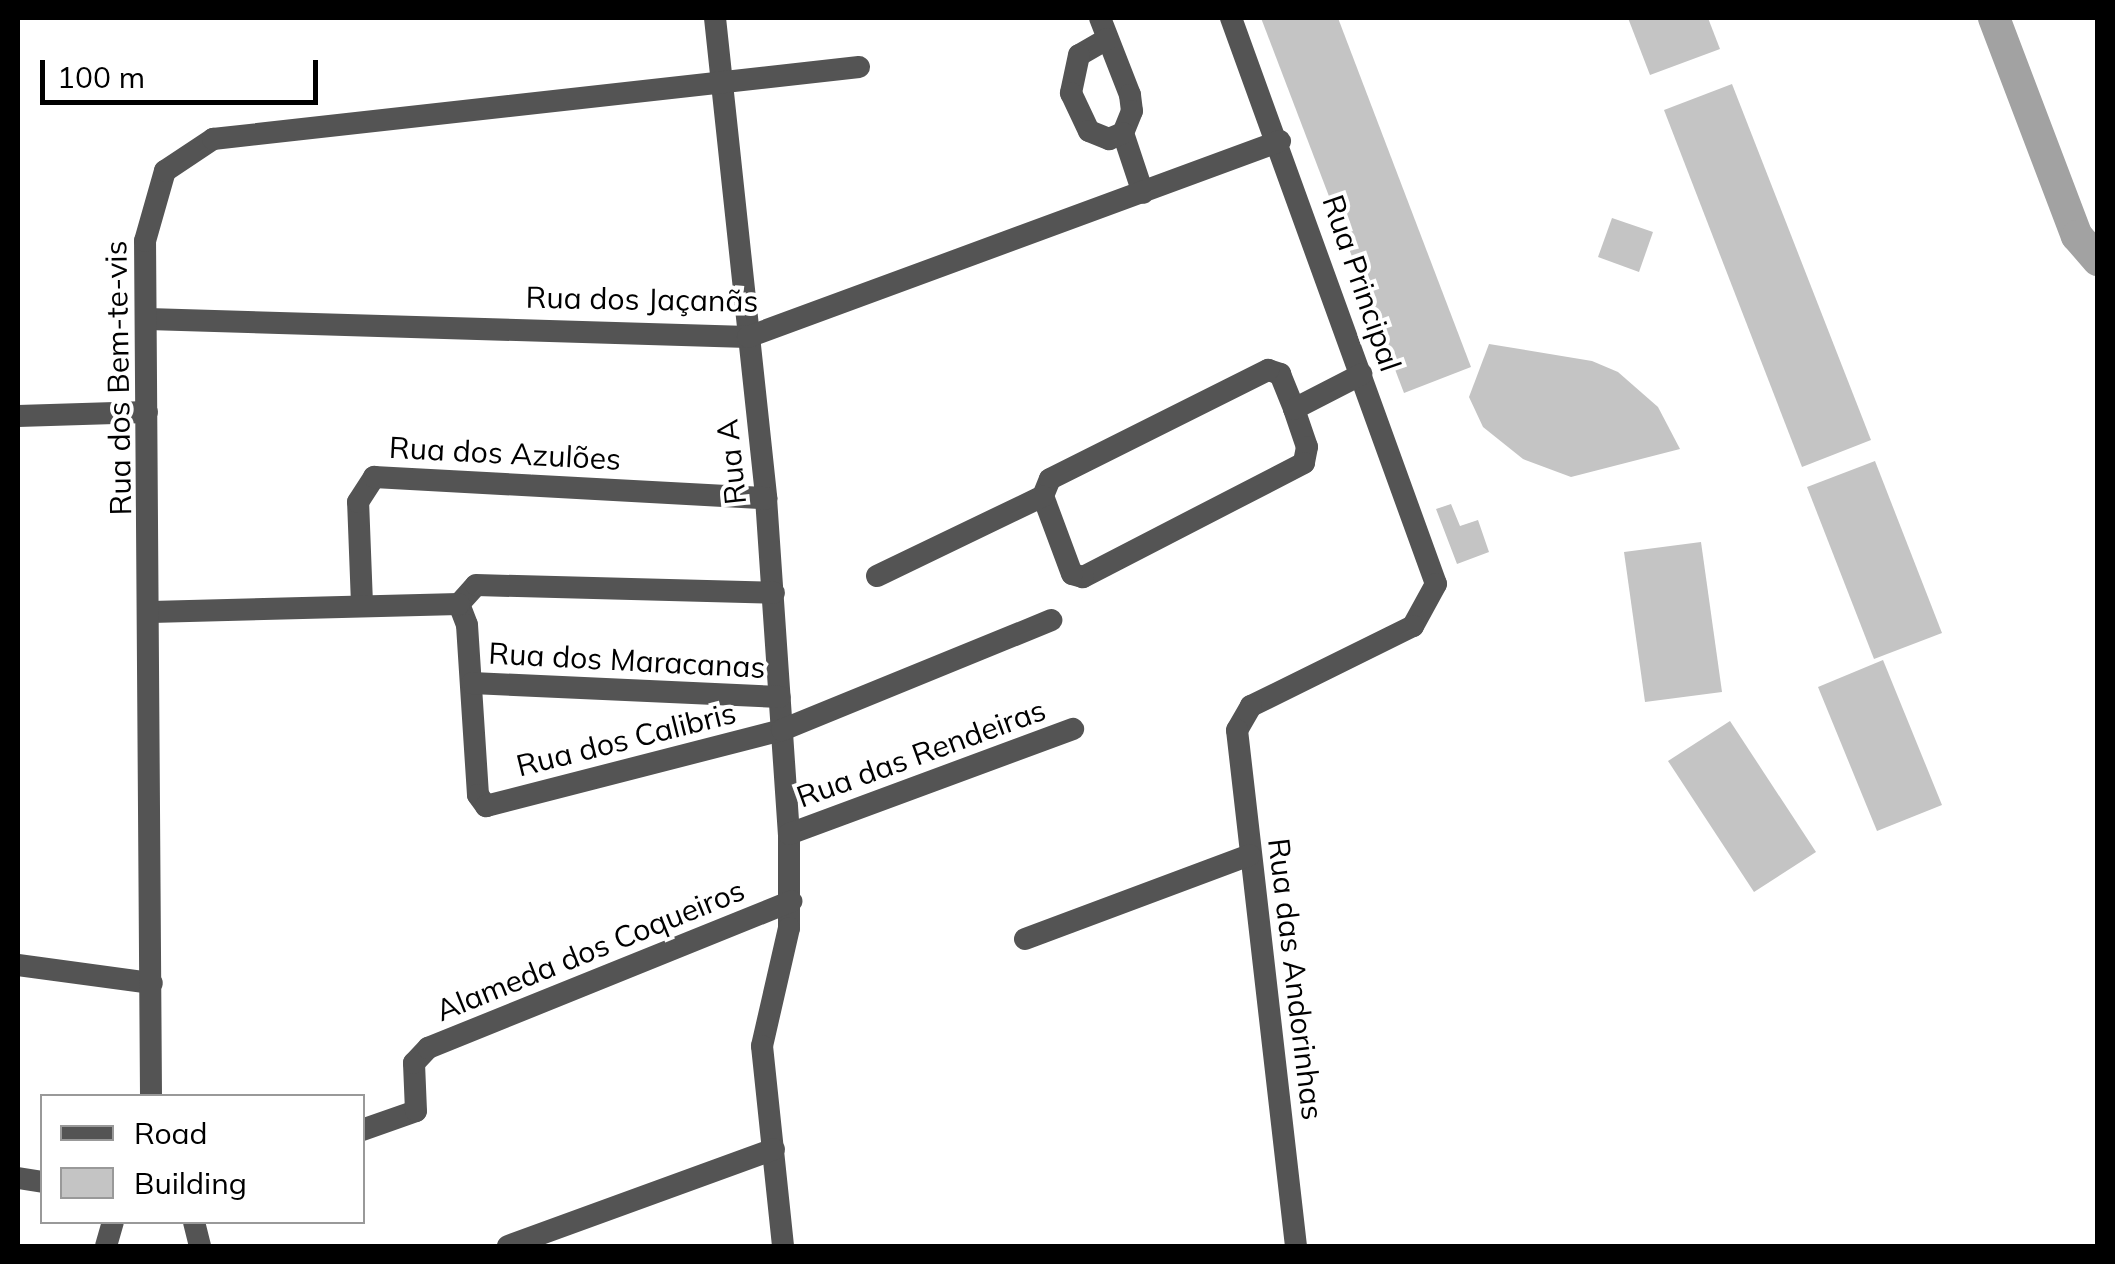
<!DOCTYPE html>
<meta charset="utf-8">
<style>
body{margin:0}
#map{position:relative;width:2115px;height:1264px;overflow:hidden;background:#fff;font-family:Mulish,sans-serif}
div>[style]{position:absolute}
.river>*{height:32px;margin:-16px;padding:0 16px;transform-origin:16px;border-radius:16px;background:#a2a2a2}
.building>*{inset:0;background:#c4c4c4}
.minor>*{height:22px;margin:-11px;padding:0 11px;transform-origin:11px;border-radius:11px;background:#545454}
span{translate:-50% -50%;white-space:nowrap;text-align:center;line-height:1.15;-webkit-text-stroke:8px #fff;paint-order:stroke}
.street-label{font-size:30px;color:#000}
.frame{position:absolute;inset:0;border:20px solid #000;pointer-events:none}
.legend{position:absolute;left:40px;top:1094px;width:325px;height:130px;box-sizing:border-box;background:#fff;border:2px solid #999;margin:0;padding:12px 18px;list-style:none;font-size:30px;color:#000}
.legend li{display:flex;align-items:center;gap:20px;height:50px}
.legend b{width:50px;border:2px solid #999}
.scale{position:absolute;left:40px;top:60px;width:278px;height:45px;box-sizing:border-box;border:5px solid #000;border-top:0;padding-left:12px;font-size:30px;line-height:35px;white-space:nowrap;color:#000;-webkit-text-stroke:8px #fff;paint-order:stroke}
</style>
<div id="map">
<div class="river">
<i style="left:1994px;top:18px;width:233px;rotate:69.2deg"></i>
<i style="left:2077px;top:236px;width:32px;rotate:49deg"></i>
</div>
<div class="building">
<i style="clip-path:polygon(1261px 18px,1338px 18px,1471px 367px,1404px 393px)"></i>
<i style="clip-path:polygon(1628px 18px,1708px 18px,1720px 49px,1650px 75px)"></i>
<i style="clip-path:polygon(1732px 84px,1871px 440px,1802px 467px,1664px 110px)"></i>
<i style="clip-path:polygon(1612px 218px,1653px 232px,1639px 272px,1598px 257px)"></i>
<i style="clip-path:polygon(1489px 344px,1592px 361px,1618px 372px,1658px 407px,1680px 449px,1571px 477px,1523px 459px,1483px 427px,1469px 397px)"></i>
<i style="clip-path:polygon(1875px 461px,1942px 633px,1874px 659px,1807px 487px)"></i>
<i style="clip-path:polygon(1451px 504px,1460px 526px,1478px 520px,1489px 552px,1457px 564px,1436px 509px)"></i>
<i style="clip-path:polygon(1701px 542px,1722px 692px,1645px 702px,1624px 552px)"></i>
<i style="clip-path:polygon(1883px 660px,1942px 805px,1877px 831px,1818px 687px)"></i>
<i style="clip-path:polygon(1730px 721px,1816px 852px,1754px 892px,1668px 761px)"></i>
</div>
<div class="minor">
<i style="left:715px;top:18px;width:483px;rotate:83.9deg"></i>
<i style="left:766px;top:498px;width:337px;rotate:86.1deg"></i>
<i style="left:789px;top:834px;width:94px;rotate:90deg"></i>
<i style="left:789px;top:928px;width:121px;rotate:102.9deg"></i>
<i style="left:762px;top:1046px;width:201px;rotate:84deg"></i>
<i style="left:1100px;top:18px;width:83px;rotate:68.7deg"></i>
<i style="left:1130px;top:95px;width:16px;rotate:83deg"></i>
<i style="left:1132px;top:111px;width:24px;rotate:112deg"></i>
<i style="left:1123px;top:133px;width:63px;rotate:71.6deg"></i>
<i style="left:1231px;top:18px;width:602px;rotate:70.09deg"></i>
<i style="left:1436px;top:584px;width:48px;rotate:118.7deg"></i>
<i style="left:1413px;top:626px;width:181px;rotate:153.7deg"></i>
<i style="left:1251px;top:706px;width:28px;rotate:120deg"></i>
<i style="left:1237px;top:730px;width:519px;rotate:83.48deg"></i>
<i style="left:1107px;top:39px;width:32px;rotate:150deg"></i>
<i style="left:1079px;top:55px;width:39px;rotate:102deg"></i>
<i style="left:1071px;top:93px;width:42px;rotate:64.7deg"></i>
<i style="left:1089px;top:131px;width:22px;rotate:22deg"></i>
<i style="left:1109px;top:139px;width:15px;rotate:-23deg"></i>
<i style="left:148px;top:319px;width:600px;rotate:1.72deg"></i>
<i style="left:748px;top:337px;width:567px;rotate:-20.22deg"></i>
<i style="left:1268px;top:370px;width:13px;rotate:18deg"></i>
<i style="left:1280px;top:374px;width:38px;rotate:68deg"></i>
<i style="left:1294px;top:409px;width:40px;rotate:71.1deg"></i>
<i style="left:1307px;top:447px;width:16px;rotate:101deg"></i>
<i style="left:1304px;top:463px;width:249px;rotate:152.7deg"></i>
<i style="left:1083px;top:577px;width:11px;rotate:-165deg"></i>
<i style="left:1072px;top:574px;width:83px;rotate:-110.4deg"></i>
<i style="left:1043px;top:496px;width:18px;rotate:-68deg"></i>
<i style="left:1050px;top:479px;width:244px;rotate:-26.6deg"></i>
<i style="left:1294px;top:409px;width:76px;rotate:-27.2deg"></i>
<i style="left:18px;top:416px;width:129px;rotate:-1.8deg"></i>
<i style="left:877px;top:576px;width:184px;rotate:-25.7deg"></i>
<i style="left:362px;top:604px;width:102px;rotate:-92.2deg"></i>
<i style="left:358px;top:502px;width:30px;rotate:-57deg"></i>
<i style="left:374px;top:477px;width:393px;rotate:3.1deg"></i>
<i style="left:459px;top:604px;width:22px;rotate:69deg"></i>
<i style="left:467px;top:625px;width:170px;rotate:86.3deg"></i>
<i style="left:478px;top:795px;width:14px;rotate:54deg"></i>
<i style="left:486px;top:806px;width:306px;rotate:-14.4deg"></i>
<i style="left:782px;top:730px;width:291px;rotate:-22.2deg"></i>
<i style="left:459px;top:604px;width:25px;rotate:-48deg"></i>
<i style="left:476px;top:585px;width:298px;rotate:1.5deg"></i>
<i style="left:151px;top:612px;width:308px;rotate:-1.5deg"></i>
<i style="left:472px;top:683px;width:308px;rotate:2.6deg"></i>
<i style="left:789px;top:834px;width:303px;rotate:-20.3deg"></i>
<i style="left:1025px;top:939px;width:240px;rotate:-20.5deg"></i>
<i style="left:18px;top:965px;width:135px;rotate:7.7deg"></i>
<i style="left:151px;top:1096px;width:855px;rotate:-90.4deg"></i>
<i style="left:145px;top:241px;width:73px;rotate:-74.1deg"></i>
<i style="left:165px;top:171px;width:58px;rotate:-33.7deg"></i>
<i style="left:213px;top:139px;width:650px;rotate:-6.36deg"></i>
<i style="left:362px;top:1130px;width:57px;rotate:-19.4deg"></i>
<i style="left:416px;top:1111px;width:48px;rotate:-92.4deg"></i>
<i style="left:414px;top:1063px;width:21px;rotate:-47deg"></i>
<i style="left:428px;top:1048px;width:392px;rotate:-22deg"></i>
<i style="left:18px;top:1178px;width:24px;rotate:9deg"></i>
<i style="left:194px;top:1222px;width:25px;rotate:76deg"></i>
<i style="left:106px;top:1246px;width:25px;rotate:-74deg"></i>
<i style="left:508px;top:1246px;width:283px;rotate:-20deg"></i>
</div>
<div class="street-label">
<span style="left:1362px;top:283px;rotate:71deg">Rua Principal</span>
<span style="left:642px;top:299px;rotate:1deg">Rua dos Jaçanãs</span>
<span style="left:118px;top:378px;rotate:-91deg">Rua dos Bem-te-vis</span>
<span style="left:505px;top:453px;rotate:3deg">Rua dos Azulões</span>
<span style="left:731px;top:462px;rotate:-96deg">Rua A</span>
<span style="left:627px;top:660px;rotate:3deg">Rua dos Maracanas</span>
<span style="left:626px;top:739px;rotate:-14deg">Rua dos Calibris</span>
<span style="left:921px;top:753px;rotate:-20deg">Rua das Rendeiras</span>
<span style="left:590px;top:950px;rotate:-22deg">Alameda dos Coqueiros</span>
<span style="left:1296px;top:979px;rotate:83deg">Rua das Andorinhas</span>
</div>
<div class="frame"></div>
<ul class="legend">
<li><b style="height:12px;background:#545454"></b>Road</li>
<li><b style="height:28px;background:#c4c4c4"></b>Building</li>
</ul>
<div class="scale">100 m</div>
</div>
